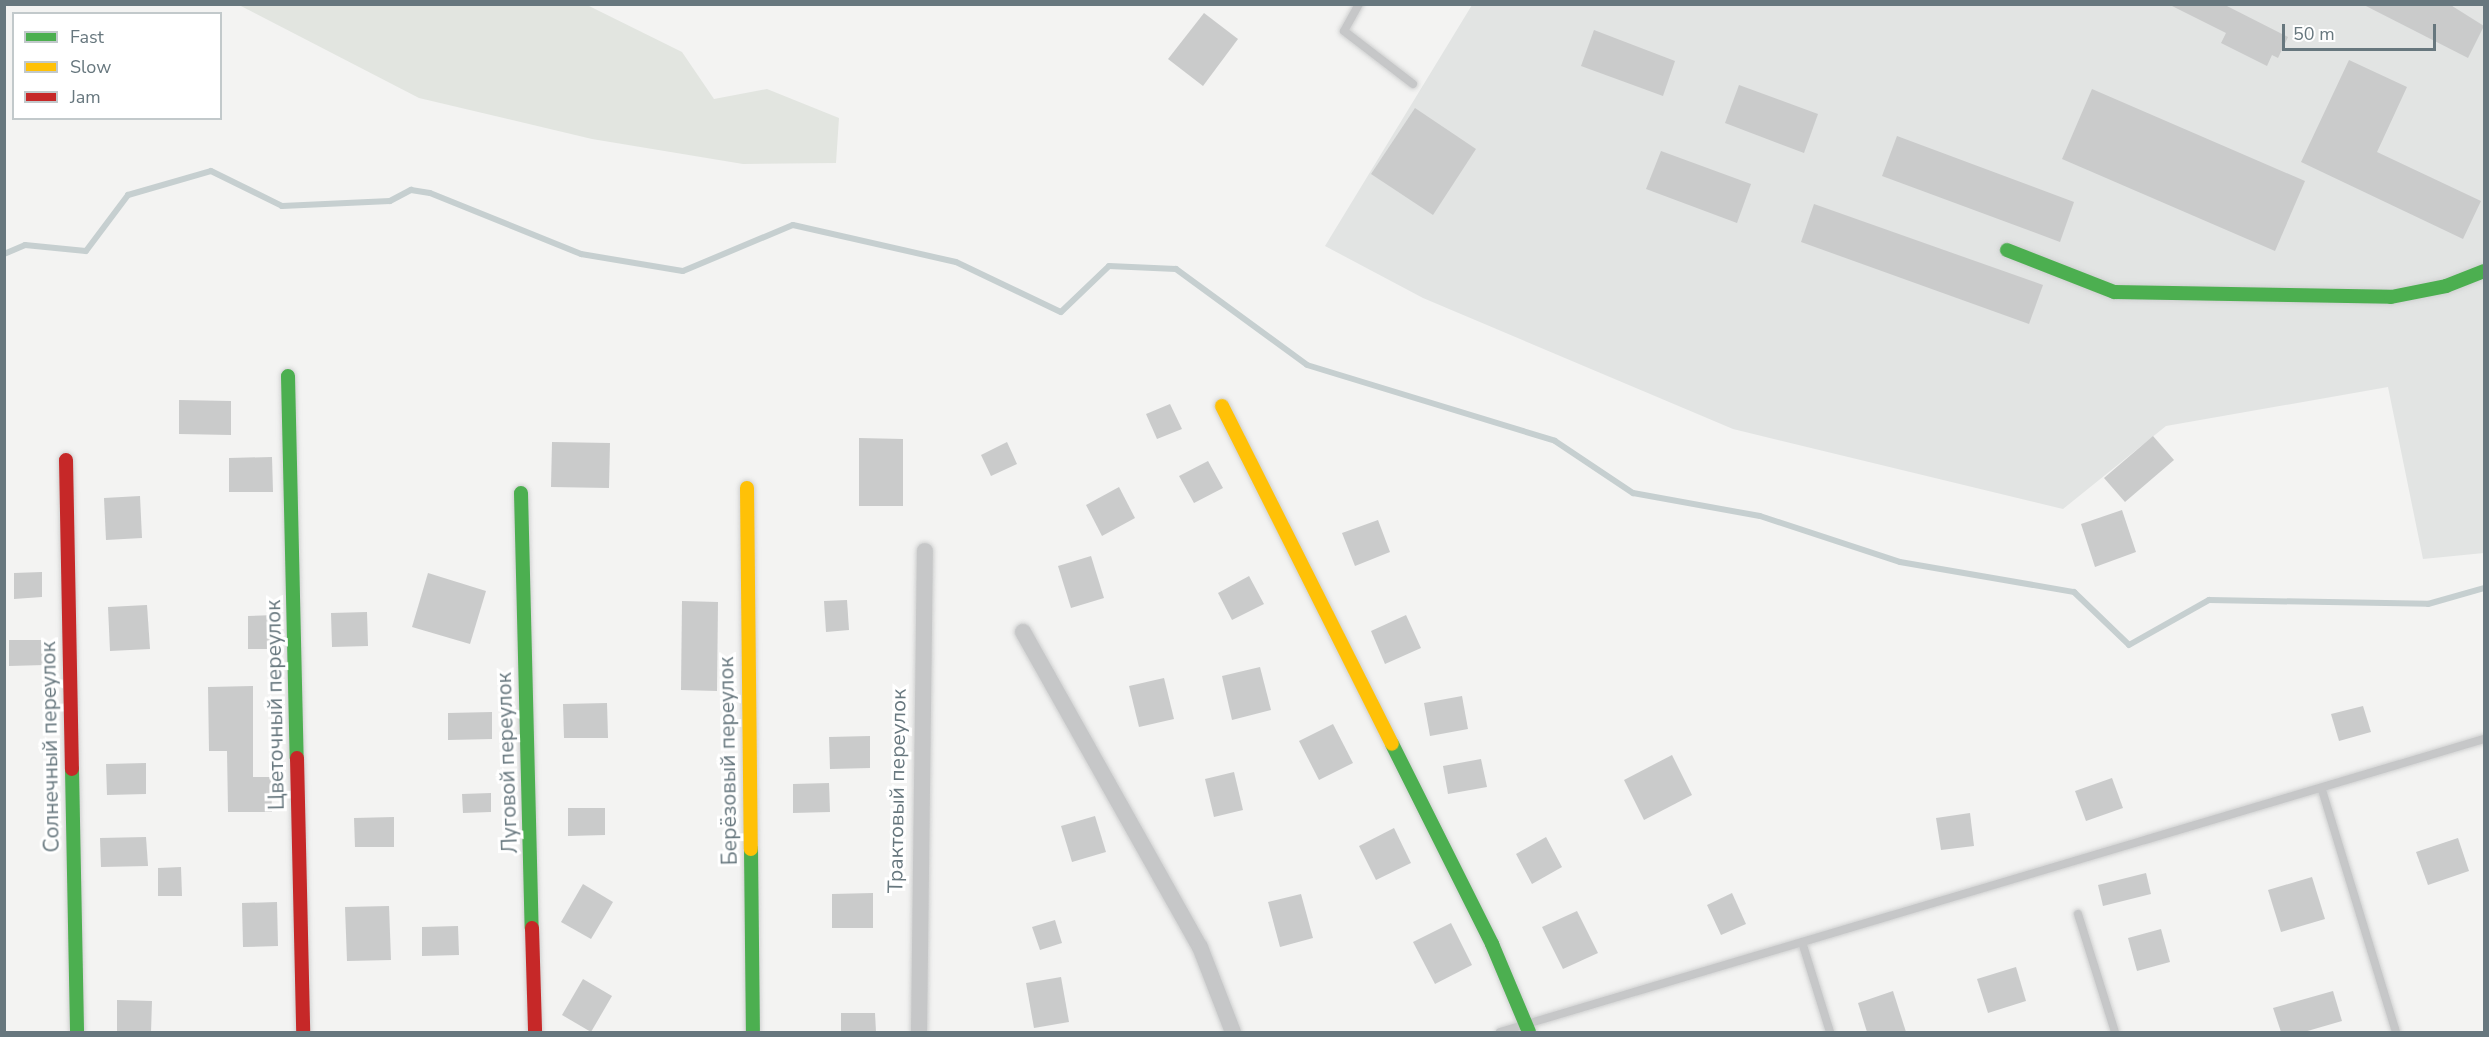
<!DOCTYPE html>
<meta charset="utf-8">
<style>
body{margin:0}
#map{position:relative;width:2489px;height:1037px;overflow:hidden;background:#f3f3f2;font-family:"Nunito Sans",sans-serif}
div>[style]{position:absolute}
.built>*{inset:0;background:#e2e4e3}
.green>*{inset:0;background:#e2e5e0}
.stream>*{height:6px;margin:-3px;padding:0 3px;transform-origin:3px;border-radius:3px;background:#c6cfd0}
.building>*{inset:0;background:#cacbcb}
.roads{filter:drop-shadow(0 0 2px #cfd0d0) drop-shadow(0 0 2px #cfd0d0)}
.lane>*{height:8px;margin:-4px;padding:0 4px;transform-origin:4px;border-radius:4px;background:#c6c7c8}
.street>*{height:16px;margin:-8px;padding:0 8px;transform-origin:8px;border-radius:8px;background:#c6c7c8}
.fast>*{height:14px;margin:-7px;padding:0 7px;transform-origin:7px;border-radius:7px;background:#4caf50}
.slow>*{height:14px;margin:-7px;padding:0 7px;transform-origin:7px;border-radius:7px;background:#ffc107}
.jam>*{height:14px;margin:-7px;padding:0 7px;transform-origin:7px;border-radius:7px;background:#c62828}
span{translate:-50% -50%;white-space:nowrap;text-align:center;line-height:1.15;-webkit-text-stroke:6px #fff;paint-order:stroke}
.street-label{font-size:21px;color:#67777e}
.frame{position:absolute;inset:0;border:6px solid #67777e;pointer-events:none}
.legend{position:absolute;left:12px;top:12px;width:210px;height:108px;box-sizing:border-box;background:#fff;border:2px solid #c2c9cb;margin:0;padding:8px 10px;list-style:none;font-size:18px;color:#67777e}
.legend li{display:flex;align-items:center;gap:12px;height:30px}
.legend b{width:30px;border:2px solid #c2c9cb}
.scale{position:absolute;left:2282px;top:24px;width:154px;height:27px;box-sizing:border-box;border:3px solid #67777e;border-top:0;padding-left:8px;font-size:18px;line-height:21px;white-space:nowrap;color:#67777e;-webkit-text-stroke:4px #fff;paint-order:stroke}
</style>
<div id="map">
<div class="built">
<i style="clip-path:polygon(1472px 5px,2484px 5px,2484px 553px,2423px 559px,2388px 387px,2166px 426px,2063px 509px,1733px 429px,1423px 298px,1325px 246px)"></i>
</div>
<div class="green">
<i style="clip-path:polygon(239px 5px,587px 5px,682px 52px,714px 99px,767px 89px,839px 118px,836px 163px,743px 164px,592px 139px,419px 98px)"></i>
</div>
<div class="stream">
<i style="left:4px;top:254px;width:23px;rotate:-23deg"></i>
<i style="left:25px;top:245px;width:61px;rotate:5.6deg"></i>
<i style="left:86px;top:251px;width:70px;rotate:-53.1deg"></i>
<i style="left:128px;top:195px;width:86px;rotate:-16.1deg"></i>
<i style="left:211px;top:171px;width:79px;rotate:26.2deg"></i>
<i style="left:282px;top:206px;width:108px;rotate:-2.7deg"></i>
<i style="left:390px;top:201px;width:24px;rotate:-28deg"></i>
<i style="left:411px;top:190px;width:19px;rotate:9deg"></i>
<i style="left:430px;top:193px;width:163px;rotate:22deg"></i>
<i style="left:581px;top:254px;width:103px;rotate:9.5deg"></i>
<i style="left:683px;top:271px;width:119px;rotate:-22.7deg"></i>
<i style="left:793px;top:225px;width:167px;rotate:12.8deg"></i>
<i style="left:956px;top:262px;width:116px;rotate:25.5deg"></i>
<i style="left:1061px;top:312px;width:66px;rotate:-43.8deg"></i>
<i style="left:1109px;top:266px;width:67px;rotate:2.6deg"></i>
<i style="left:1176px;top:269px;width:162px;rotate:36.2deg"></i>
<i style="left:1307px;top:365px;width:259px;rotate:17deg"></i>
<i style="left:1555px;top:441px;width:94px;rotate:33.7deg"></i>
<i style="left:1633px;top:493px;width:129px;rotate:10.3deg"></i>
<i style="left:1760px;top:516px;width:147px;rotate:18.2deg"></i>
<i style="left:1900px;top:562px;width:177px;rotate:9.8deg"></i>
<i style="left:2074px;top:592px;width:76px;rotate:43.9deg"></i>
<i style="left:2129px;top:645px;width:92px;rotate:-29.4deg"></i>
<i style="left:2209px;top:600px;width:219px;rotate:1deg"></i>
<i style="left:2428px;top:604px;width:58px;rotate:-15.9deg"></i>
</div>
<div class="building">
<i style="clip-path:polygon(2168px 4px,2223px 4px,2288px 37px,2278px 58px,2272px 55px,2267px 66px,2221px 43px,2226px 33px)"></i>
<i style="clip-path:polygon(2362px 4px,2449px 4px,2484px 26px,2468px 58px)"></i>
<i style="clip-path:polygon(1204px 13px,1238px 39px,1203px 86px,1168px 59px)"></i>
<i style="clip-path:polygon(1594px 30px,1675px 61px,1663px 96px,1581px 66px)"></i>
<i style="clip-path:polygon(2349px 60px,2407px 87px,2377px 152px,2481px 201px,2463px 239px,2301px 162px)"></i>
<i style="clip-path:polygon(1739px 85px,1818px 114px,1804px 153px,1725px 123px)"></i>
<i style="clip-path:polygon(2092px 89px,2305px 181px,2275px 251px,2062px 159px)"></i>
<i style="clip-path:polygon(1415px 108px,1476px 149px,1433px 215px,1371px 174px)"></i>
<i style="clip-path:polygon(1897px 136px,2074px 202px,2060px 242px,1882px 176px)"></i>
<i style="clip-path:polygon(1661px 151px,1751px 184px,1737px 223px,1646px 189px)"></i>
<i style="clip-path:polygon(1814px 204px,2043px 285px,2029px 324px,1801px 242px)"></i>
<i style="clip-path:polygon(179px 400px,231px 401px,231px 435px,179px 434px)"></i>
<i style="clip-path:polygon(1170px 404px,1182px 429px,1157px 439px,1146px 414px)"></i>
<i style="clip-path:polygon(2153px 436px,2174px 460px,2125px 502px,2104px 478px)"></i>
<i style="clip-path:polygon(859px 438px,903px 439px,903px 506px,859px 506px)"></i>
<i style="clip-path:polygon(552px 442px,610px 443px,609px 488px,551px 487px)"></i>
<i style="clip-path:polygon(1007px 442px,1017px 464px,991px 476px,981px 455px)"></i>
<i style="clip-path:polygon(272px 457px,273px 492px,229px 492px,229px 458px)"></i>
<i style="clip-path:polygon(1208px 461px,1223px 488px,1194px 503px,1179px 476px)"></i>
<i style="clip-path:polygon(1119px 487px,1135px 518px,1102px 536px,1086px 505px)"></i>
<i style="clip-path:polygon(140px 496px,142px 538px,106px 540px,104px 498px)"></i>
<i style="clip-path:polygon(2122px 510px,2136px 552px,2095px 567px,2081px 524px)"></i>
<i style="clip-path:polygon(1378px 520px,1390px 552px,1355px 566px,1342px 533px)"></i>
<i style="clip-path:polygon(1091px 556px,1104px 598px,1071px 608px,1058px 566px)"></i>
<i style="clip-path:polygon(42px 572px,42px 597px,14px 599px,14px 573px)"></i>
<i style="clip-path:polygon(428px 573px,486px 591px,470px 644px,412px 627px)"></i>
<i style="clip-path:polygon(1249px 576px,1264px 604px,1232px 620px,1218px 593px)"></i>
<i style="clip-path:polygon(847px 600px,849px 630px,826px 632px,824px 601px)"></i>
<i style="clip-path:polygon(682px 601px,718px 602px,717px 691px,681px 690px)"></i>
<i style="clip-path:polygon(147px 605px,150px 649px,110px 651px,108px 607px)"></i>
<i style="clip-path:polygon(367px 612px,368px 646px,332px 647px,331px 613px)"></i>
<i style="clip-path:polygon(276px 615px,276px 649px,248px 649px,248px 616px)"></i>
<i style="clip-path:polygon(1406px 615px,1421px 648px,1385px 664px,1371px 631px)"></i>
<i style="clip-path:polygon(9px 640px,45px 640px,45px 665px,9px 666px)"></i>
<i style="clip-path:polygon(1260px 667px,1271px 710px,1232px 720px,1222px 676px)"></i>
<i style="clip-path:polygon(1164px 678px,1174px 719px,1139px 727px,1129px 686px)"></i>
<i style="clip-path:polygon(253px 686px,253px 777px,271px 777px,272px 812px,228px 812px,227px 751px,209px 751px,208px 687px)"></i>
<i style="clip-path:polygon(1462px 696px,1468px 729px,1430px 736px,1424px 703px)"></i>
<i style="clip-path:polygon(607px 703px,608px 738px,564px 738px,563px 704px)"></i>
<i style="clip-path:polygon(2363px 706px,2371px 732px,2339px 741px,2331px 714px)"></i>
<i style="clip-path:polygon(492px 712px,492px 739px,448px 740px,448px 713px)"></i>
<i style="clip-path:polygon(1333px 724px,1353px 763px,1319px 780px,1299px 741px)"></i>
<i style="clip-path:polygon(870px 736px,870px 768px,830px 769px,829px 737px)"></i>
<i style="clip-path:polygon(1672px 755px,1692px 795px,1644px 820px,1624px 780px)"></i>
<i style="clip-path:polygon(1481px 759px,1487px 787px,1448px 794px,1443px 766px)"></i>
<i style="clip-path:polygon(146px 763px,146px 794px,107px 795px,106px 764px)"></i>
<i style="clip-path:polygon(1234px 772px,1243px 810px,1214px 817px,1205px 779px)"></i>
<i style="clip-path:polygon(2112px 778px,2123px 808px,2086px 821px,2075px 791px)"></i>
<i style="clip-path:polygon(829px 783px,830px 812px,793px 813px,793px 784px)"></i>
<i style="clip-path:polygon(491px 793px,491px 812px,463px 813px,462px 794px)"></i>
<i style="clip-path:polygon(568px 808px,605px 808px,605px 835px,568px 836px)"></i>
<i style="clip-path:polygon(1970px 813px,1974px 846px,1941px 850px,1936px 818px)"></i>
<i style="clip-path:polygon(1095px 816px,1106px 852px,1072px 862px,1061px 826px)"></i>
<i style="clip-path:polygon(394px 817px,394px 847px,355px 847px,354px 818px)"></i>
<i style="clip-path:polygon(1394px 828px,1411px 863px,1376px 880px,1359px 846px)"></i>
<i style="clip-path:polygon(146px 837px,148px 866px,101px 867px,100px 838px)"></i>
<i style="clip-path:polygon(1546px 837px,1562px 867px,1532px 884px,1516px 854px)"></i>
<i style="clip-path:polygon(2458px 838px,2469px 871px,2428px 885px,2416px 852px)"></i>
<i style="clip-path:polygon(181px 867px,182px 896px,158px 896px,158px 868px)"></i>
<i style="clip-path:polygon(2146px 873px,2151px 894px,2103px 906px,2098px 885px)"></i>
<i style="clip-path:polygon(2312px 877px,2325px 919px,2281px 932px,2268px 890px)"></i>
<i style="clip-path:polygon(583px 884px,613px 902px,591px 939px,561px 922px)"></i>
<i style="clip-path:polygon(873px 893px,873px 928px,832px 928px,832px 894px)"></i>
<i style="clip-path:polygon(1732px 893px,1746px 924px,1721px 935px,1707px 905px)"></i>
<i style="clip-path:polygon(1301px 894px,1313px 938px,1280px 947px,1268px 902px)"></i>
<i style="clip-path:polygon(277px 902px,278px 946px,243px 947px,242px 903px)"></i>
<i style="clip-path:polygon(389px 906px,391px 960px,347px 961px,345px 907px)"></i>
<i style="clip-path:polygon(1577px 911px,1598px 953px,1563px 969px,1542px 927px)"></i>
<i style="clip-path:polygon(1055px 920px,1062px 943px,1040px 950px,1032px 927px)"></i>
<i style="clip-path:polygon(1451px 923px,1472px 965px,1435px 984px,1413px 942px)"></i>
<i style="clip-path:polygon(458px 926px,459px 955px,422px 956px,422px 927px)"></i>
<i style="clip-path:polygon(2161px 929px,2170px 962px,2137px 971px,2128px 938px)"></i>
<i style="clip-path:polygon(2016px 967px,2026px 1001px,1988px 1013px,1977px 979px)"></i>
<i style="clip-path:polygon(1061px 977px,1069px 1022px,1034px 1028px,1026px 983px)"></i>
<i style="clip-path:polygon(583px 979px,612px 996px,591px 1032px,562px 1015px)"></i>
<i style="clip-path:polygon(1893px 991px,1906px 1032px,1867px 1032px,1858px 1003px)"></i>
<i style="clip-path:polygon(2333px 991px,2342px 1021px,2304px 1032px,2281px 1032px,2273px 1008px)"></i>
<i style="clip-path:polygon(117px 1000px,152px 1001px,151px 1032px,117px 1032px)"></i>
<i style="clip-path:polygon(841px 1013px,875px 1013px,876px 1032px,841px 1032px)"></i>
</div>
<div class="roads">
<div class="lane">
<i style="left:1359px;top:4px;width:31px;rotate:119deg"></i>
<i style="left:1344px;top:31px;width:87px;rotate:37.5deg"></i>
<i style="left:2322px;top:790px;width:253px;rotate:73deg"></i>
<i style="left:2078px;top:914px;width:124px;rotate:72.6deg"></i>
<i style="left:1802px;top:942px;width:94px;rotate:72.7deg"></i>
<i style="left:1500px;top:1032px;width:1027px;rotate:-16.58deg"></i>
</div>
<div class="street">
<i style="left:1023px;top:632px;width:361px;rotate:60.7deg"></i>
<i style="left:1200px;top:947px;width:91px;rotate:68.8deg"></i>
<i style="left:919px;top:1032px;width:481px;rotate:-89.3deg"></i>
</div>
<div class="fast">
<i style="left:2007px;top:250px;width:115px;rotate:21.4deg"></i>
<i style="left:2114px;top:292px;width:277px;rotate:1deg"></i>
<i style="left:2391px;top:297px;width:56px;rotate:-11.3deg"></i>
<i style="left:2446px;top:286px;width:41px;rotate:-21.5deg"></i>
<i style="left:288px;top:376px;width:382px;rotate:88.7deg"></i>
<i style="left:521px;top:493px;width:435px;rotate:88.6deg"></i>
<i style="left:1392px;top:744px;width:224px;rotate:63.4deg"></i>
<i style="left:1492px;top:944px;width:95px;rotate:67.2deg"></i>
<i style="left:72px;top:769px;width:263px;rotate:88.9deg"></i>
<i style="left:751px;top:849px;width:183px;rotate:89.4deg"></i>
</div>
<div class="slow">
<i style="left:1222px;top:406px;width:378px;rotate:63.3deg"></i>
<i style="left:747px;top:488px;width:361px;rotate:89.4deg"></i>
</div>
<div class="jam">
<i style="left:66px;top:460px;width:309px;rotate:88.9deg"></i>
<i style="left:297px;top:758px;width:274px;rotate:88.7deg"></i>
<i style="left:532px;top:928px;width:104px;rotate:88.3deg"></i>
</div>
</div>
<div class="street-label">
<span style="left:275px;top:705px;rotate:-91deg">Цветочный переулок</span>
<span style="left:50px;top:747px;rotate:-91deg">Солнечный переулок</span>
<span style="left:728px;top:761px;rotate:-91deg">Берёзовый переулок</span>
<span style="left:507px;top:763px;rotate:-92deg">Луговой переулок</span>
<span style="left:897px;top:791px;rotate:-89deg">Трактовый переулок</span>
</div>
<div class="frame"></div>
<ul class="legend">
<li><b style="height:8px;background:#4caf50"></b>Fast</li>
<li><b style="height:8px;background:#ffc107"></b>Slow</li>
<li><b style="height:8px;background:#c62828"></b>Jam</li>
</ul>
<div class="scale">50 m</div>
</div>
